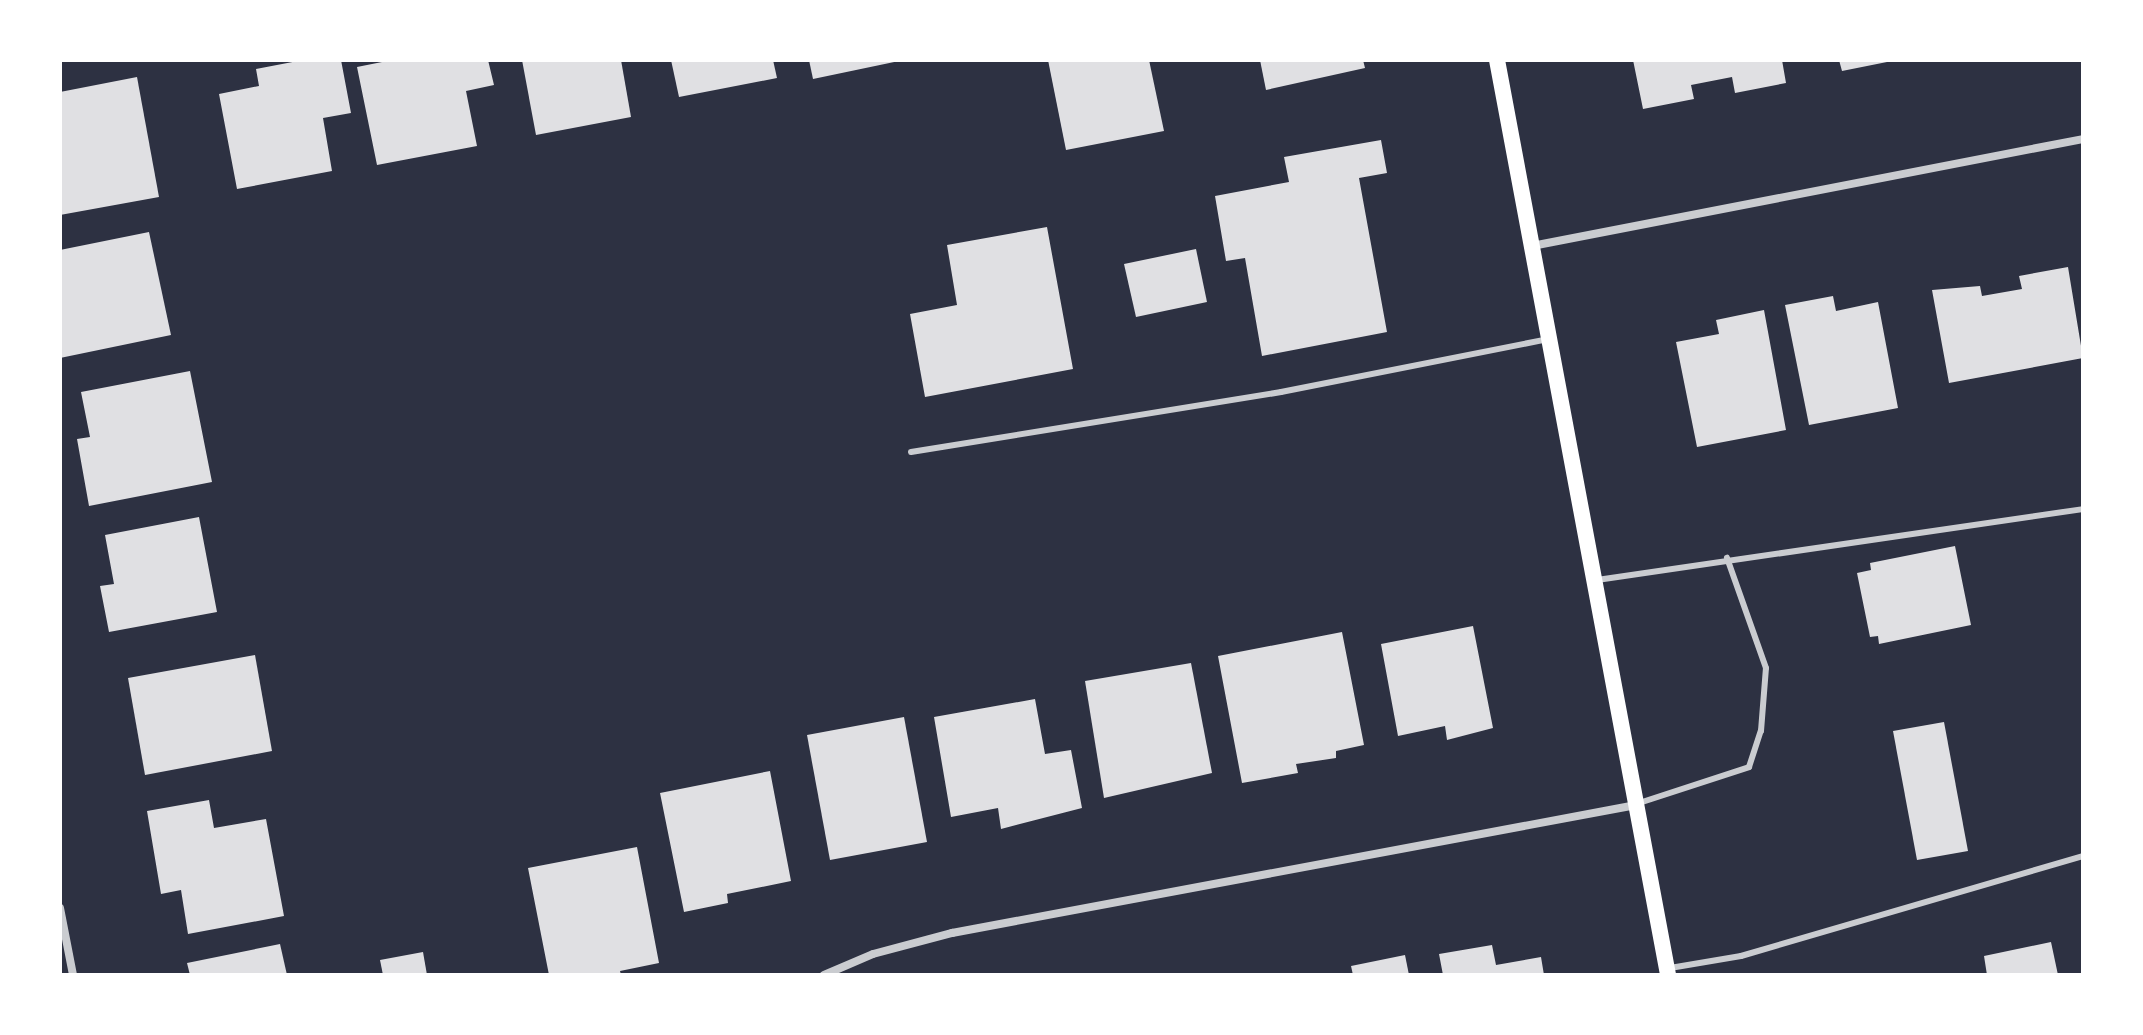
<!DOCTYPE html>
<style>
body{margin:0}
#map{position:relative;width:2143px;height:1035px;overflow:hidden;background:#2d3142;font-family:Mulish,sans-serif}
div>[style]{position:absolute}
.building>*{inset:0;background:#e0e0e3}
.service>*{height:6px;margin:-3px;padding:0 3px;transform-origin:3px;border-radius:3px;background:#caccd0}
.minor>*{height:8px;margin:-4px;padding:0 4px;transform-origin:4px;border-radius:4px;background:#caccd0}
.secondary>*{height:16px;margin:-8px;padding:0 8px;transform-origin:8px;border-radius:8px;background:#fff}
span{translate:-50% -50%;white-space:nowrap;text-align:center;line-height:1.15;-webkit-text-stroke:7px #fff;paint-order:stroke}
.frame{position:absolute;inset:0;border:62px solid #fff;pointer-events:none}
</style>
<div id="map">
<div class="building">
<i style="clip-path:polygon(303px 60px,341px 60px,351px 113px,323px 118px,332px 171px,237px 189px,219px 94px,259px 86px,256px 69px)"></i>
<i style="clip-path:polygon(392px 60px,488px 60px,494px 85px,466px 91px,477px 146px,377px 165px,357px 67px)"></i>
<i style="clip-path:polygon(522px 60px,621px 60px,631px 117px,536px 135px)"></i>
<i style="clip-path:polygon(671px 60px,773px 60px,777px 78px,679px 97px)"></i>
<i style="clip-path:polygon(809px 60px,899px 60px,899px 61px,813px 79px)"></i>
<i style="clip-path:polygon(1048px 60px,1149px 60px,1164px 131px,1066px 150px)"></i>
<i style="clip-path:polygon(1260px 60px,1363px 60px,1365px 68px,1266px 90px)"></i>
<i style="clip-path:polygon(1633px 60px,1782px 60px,1786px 83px,1735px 93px,1732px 77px,1691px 85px,1694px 99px,1643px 109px)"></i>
<i style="clip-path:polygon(1839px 60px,1892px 60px,1892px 61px,1842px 71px)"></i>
<i style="clip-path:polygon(137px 77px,159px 197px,60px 215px,60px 92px)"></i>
<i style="clip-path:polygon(1381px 140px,1387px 173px,1359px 178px,1387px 332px,1262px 356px,1245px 258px,1226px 261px,1215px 196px,1289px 182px,1284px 157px)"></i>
<i style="clip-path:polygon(1047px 227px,1073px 369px,925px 397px,910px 314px,957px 305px,947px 245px)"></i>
<i style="clip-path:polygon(149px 232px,171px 335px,60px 358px,60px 250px)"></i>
<i style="clip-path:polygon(1196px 249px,1207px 302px,1136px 317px,1124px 264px)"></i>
<i style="clip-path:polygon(2068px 267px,2083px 358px,1949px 383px,1932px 290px,1980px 286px,1982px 296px,2022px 289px,2019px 276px)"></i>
<i style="clip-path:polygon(1833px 296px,1836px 311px,1878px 302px,1898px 408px,1809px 425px,1785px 305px)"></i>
<i style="clip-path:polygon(1764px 310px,1786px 430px,1697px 447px,1676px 342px,1719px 334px,1716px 320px)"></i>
<i style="clip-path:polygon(190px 371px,212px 482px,89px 506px,77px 439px,90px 437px,81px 392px)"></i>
<i style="clip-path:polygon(199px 517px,217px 612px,109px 632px,100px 586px,114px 584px,105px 535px)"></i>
<i style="clip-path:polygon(1955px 546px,1971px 625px,1879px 644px,1878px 636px,1870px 637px,1857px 573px,1871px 570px,1870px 563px)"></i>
<i style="clip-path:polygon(1473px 626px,1493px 728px,1447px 740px,1445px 726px,1398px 736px,1381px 644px)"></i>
<i style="clip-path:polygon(1342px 632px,1364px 745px,1336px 751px,1336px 758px,1296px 764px,1298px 773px,1242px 783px,1218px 656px)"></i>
<i style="clip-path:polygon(255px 655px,272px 751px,145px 775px,128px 678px)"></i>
<i style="clip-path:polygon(1191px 663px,1212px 773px,1104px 798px,1085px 681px)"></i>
<i style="clip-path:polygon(1035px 699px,1045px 754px,1071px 750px,1082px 808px,1001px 829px,998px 808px,951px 817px,934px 717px)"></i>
<i style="clip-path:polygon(904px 717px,927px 842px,830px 860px,807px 735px)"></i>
<i style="clip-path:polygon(1944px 722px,1968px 851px,1917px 860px,1893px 731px)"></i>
<i style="clip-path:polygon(770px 771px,791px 881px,727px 894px,728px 903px,684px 912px,660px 793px)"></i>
<i style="clip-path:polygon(209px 800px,214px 828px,266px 819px,284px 916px,188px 934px,181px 890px,161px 894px,147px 811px)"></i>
<i style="clip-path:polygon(637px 847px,659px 963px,620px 971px,621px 975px,549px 975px,528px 868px)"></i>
<i style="clip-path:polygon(2051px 942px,2058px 975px,1987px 975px,1984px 956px)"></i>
<i style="clip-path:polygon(280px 944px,287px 975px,190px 975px,187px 963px)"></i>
<i style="clip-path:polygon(1492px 945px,1496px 965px,1541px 957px,1544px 975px,1443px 975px,1439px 954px)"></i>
<i style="clip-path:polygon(423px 952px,427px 975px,383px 975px,380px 960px)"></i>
<i style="clip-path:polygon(1405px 955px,1409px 975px,1353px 975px,1351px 966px)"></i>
</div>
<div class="service">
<i style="left:911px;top:452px;width:375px;rotate:-9.2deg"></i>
<i style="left:1281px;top:392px;width:272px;rotate:-11.2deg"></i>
<i style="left:1597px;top:580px;width:491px;rotate:-8.3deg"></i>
<i style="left:1636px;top:804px;width:119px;rotate:-18.1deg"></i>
<i style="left:1749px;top:767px;width:38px;rotate:-72deg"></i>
<i style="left:1761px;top:731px;width:63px;rotate:-85.5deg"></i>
<i style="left:1766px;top:668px;width:117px;rotate:-109.5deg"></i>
<i style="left:1670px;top:968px;width:72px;rotate:-9.6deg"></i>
<i style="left:1741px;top:956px;width:356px;rotate:-16.3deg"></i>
</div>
<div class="minor">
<i style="left:1532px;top:246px;width:561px;rotate:-10.99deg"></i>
<i style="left:60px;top:908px;width:68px;rotate:79deg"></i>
<i style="left:824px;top:975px;width:53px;rotate:-23.2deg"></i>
<i style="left:873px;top:954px;width:82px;rotate:-14.9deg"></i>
<i style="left:952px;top:933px;width:696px;rotate:-10.6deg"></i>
</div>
<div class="secondary">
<i style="left:1497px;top:60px;width:931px;rotate:79.41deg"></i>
</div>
<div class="frame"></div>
</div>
